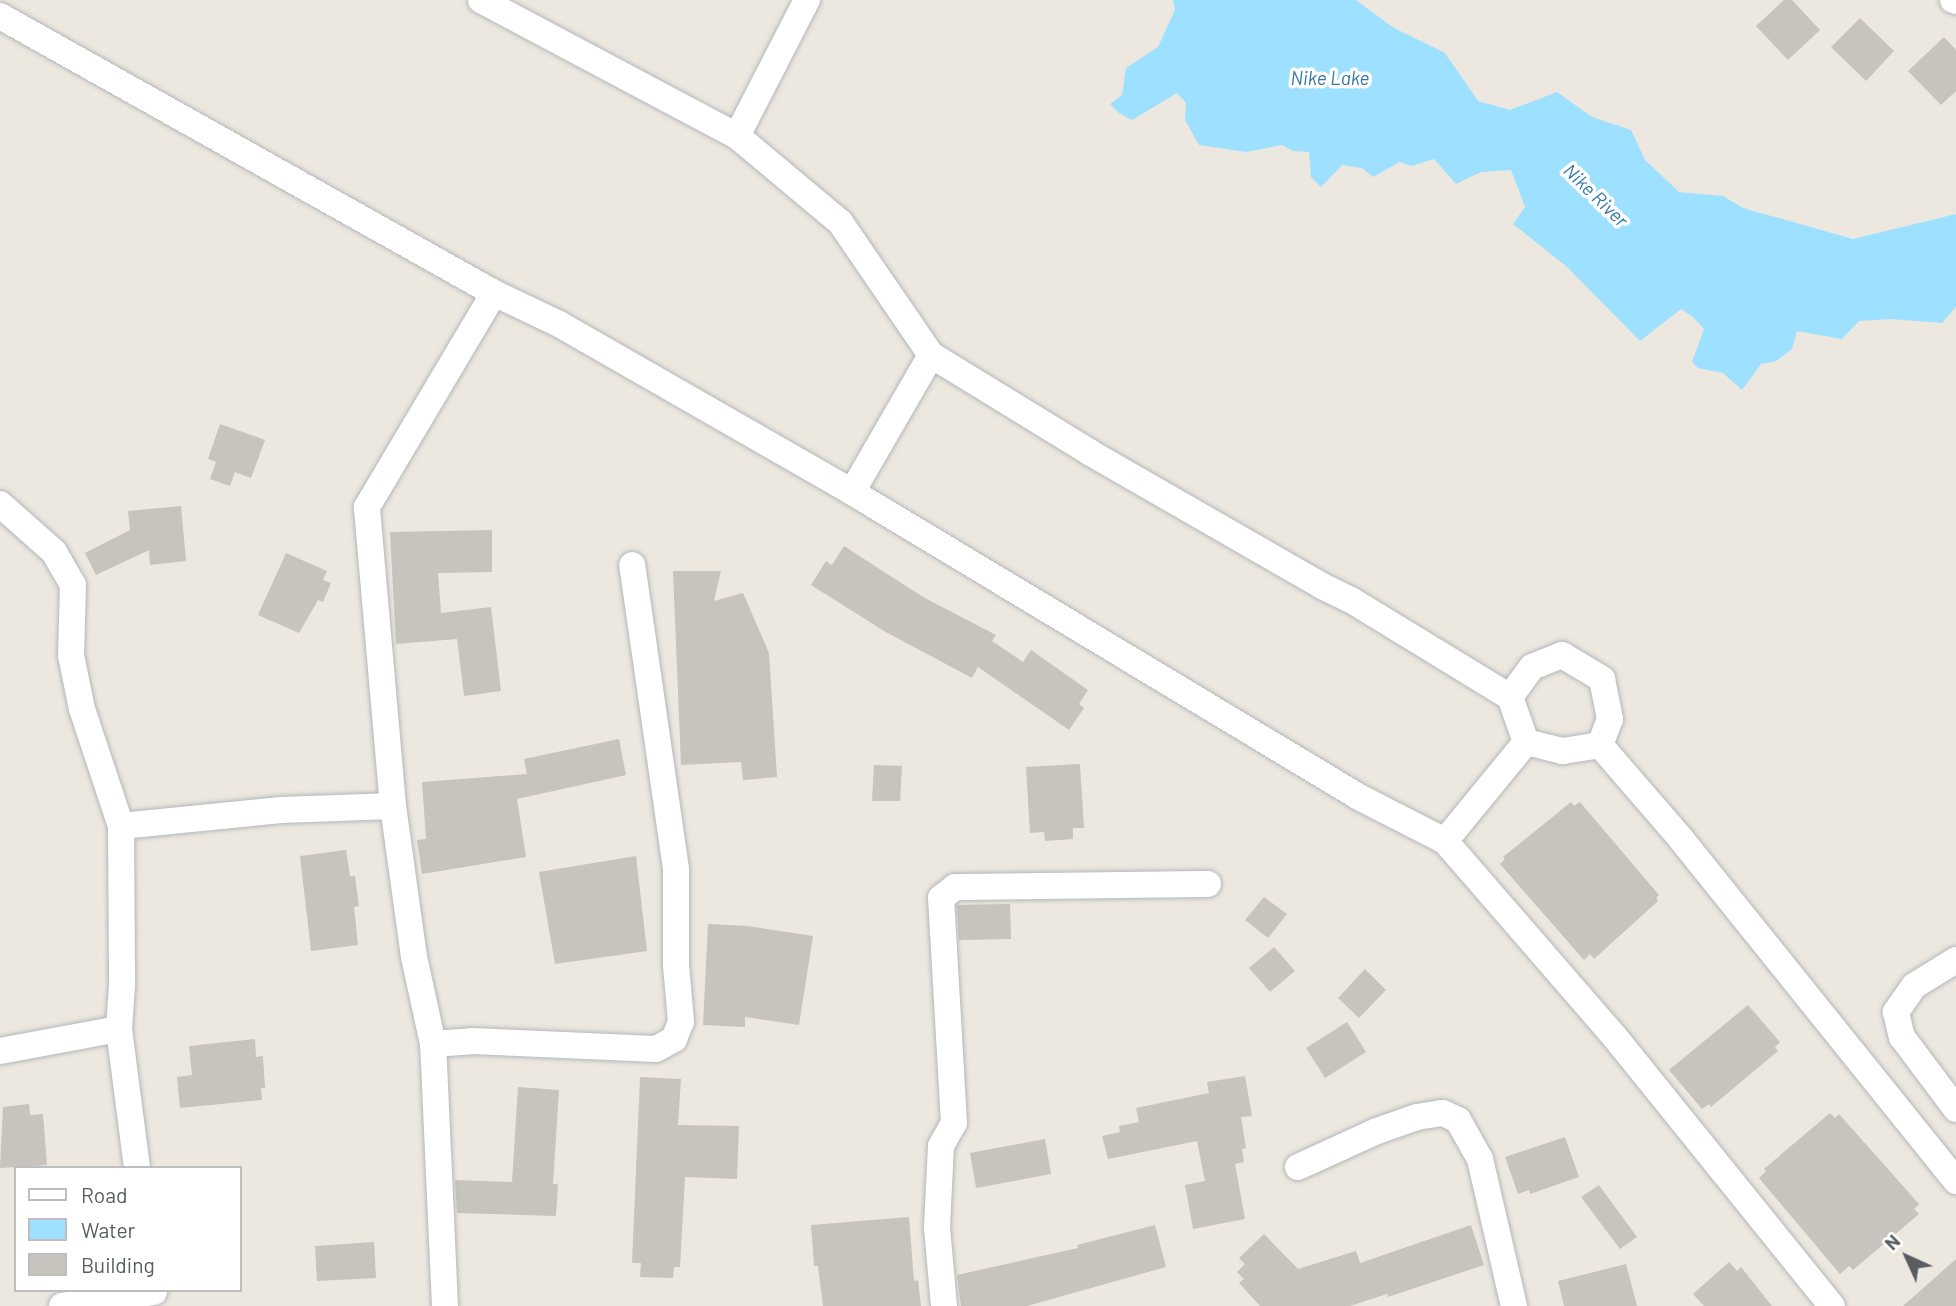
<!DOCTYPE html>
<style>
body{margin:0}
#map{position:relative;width:1956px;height:1306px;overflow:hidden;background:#ece8df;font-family:Barlow,sans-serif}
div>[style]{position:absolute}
.water>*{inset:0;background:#9de0ff}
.building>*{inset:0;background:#c7c3bd}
.roads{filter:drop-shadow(0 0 2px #b3b7bb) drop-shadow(0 0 2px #b3b7bb)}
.street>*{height:26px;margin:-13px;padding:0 13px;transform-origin:13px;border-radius:13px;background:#fff}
span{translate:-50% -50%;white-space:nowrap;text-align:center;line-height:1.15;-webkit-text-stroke:7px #fff;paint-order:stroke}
.water-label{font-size:19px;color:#3377a2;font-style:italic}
.legend{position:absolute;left:14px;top:1166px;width:228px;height:126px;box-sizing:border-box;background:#fff;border:2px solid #bcbec0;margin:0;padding:9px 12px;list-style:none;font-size:21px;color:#585d61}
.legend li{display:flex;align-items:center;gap:14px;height:35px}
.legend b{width:35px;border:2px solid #bcbec0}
.north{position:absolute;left:1872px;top:1222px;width:70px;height:70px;-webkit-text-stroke:5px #fff;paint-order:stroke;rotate:315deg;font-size:19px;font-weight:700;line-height:28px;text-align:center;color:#585d61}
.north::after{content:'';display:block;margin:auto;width:24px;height:32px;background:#585d61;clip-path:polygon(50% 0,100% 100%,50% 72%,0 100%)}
</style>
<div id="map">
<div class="water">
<i style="clip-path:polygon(1173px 0,1356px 0,1394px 28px,1445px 53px,1478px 101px,1510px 110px,1557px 92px,1592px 117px,1631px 130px,1645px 160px,1679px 192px,1723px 196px,1743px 208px,1853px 239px,1956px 214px,1956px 307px,1942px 323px,1890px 319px,1859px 321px,1842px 339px,1797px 331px,1792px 349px,1776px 361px,1761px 364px,1742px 390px,1723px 373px,1698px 368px,1692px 362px,1704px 329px,1693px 317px,1681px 309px,1640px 341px,1566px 266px,1513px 224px,1525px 207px,1511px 170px,1481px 172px,1456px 184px,1434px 159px,1411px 166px,1400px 162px,1373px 177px,1362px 168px,1342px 165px,1321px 187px,1311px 177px,1309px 152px,1293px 151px,1282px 145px,1246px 152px,1199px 145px,1185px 120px,1186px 103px,1177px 93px,1132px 120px,1119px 113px,1110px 104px,1122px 95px,1126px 68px,1158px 47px,1175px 10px)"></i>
</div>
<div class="building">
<i style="clip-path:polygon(1784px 0,1792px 0,1820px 30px,1788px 60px,1756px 26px)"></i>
<i style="clip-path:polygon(1860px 18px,1894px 51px,1866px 81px,1831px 47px)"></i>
<i style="clip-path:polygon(1944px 37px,1956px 50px,1956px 91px,1941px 105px,1908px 71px)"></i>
<i style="clip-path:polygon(220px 424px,265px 440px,251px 478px,235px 472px,230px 486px,210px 479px,216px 462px,208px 459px)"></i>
<i style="clip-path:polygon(181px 506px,186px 561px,150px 565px,149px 550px,96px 575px,85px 553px,130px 530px,128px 511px)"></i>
<i style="clip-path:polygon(492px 530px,492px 572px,438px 573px,441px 613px,491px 607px,501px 691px,464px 696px,457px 639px,396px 644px,390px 532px)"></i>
<i style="clip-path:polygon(844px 546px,923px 597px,996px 635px,992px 641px,1023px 662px,1031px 650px,1088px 690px,1079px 704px,1084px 708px,1069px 730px,978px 667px,972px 678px,884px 631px,811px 585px,826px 561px,832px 565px)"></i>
<i style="clip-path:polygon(286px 553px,327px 571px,323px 580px,331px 583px,323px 602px,318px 600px,299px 633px,258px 615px)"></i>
<i style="clip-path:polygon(673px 571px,721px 571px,714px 601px,743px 593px,769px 653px,777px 777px,743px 780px,741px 762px,681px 765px)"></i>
<i style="clip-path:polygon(619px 739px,626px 775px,517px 799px,526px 857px,422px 874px,417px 840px,426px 839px,422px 782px,527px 774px,524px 759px)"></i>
<i style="clip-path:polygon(1080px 764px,1084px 828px,1073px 828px,1073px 839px,1045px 841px,1044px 832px,1030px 833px,1026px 767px)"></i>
<i style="clip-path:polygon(874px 765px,902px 766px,900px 801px,872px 801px)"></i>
<i style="clip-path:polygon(1571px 802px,1574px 806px,1580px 802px,1659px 895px,1656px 898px,1658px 901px,1594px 959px,1590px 954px,1584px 960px,1500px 864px,1505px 859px,1503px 857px)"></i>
<i style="clip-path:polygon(346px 850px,350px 876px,355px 876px,359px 906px,354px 907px,358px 945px,311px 951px,300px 856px)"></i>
<i style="clip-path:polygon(636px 856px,647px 951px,555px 964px,539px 872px)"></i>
<i style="clip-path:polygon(1264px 897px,1287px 914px,1268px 938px,1245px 920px)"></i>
<i style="clip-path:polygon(1010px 904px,1011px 939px,959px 940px,957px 905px)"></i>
<i style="clip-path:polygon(708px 924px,747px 926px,813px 936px,799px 1025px,745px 1017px,745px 1027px,703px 1025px)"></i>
<i style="clip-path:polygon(1274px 947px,1295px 971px,1270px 992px,1249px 968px)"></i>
<i style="clip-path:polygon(1365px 969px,1386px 990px,1359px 1018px,1338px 998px)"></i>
<i style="clip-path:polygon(1748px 1005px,1780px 1042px,1775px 1047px,1778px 1051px,1711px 1107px,1709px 1104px,1702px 1109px,1669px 1070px)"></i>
<i style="clip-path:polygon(1347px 1022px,1366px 1052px,1325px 1078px,1306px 1048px)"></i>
<i style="clip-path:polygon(255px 1039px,256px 1057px,263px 1056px,265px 1088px,261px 1088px,262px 1100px,180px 1108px,177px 1077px,192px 1075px,189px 1046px)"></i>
<i style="clip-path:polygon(1245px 1076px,1252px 1116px,1241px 1117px,1246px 1148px,1242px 1149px,1244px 1162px,1235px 1164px,1245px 1219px,1193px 1229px,1185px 1185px,1205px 1181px,1197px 1141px,1108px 1159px,1102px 1136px,1120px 1132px,1119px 1126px,1139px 1122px,1136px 1108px,1209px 1093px,1207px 1082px)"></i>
<i style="clip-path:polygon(640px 1077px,681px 1079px,678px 1125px,739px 1126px,737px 1179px,685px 1177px,680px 1267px,674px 1267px,673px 1278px,640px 1277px,641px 1263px,632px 1263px)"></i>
<i style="clip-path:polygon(518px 1087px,559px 1090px,553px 1184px,558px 1184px,556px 1216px,457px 1213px,455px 1180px,512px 1182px)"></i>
<i style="clip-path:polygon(29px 1104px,30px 1115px,43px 1114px,47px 1165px,0 1168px,3px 1107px)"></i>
<i style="clip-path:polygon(1830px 1113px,1835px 1118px,1839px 1114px,1919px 1204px,1914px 1209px,1919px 1214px,1853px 1270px,1849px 1266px,1840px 1274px,1759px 1178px,1766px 1171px,1764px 1169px)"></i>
<i style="clip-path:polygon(1565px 1137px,1579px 1177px,1530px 1194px,1529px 1190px,1518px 1194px,1505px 1157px)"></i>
<i style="clip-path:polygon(1045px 1139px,1051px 1174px,976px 1188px,970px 1153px)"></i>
<i style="clip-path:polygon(1599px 1185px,1637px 1237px,1620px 1249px,1581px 1197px)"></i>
<i style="clip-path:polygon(909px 1217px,914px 1281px,918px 1280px,921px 1306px,823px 1306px,818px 1266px,814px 1266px,811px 1225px)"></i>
<i style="clip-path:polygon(1155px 1225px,1166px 1267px,1027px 1306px,961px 1306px,957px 1275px,1078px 1248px,1077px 1245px)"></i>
<i style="clip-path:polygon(1471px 1225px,1484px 1265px,1388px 1297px,1387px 1294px,1350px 1306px,1260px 1306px,1239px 1283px,1244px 1279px,1237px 1272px,1245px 1264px,1239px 1258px,1264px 1234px,1298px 1269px,1356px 1251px,1360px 1263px)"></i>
<i style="clip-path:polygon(374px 1242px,376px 1278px,317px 1281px,315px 1246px)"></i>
<i style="clip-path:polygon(1956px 1259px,1956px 1306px,1903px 1306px)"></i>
<i style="clip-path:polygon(1729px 1262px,1737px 1271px,1741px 1267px,1772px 1306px,1704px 1306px,1693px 1294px)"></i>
<i style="clip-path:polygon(1626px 1264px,1637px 1306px,1564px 1306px,1558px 1281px)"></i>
</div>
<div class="roads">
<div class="street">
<i style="left:481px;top:0;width:290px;rotate:28deg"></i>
<i style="left:737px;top:136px;width:134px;rotate:39.9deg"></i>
<i style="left:840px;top:222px;width:161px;rotate:55.6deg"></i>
<i style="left:931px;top:355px;width:185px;rotate:31.5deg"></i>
<i style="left:1089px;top:452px;width:269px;rotate:29.9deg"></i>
<i style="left:1322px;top:586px;width:32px;rotate:26deg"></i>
<i style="left:1351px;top:600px;width:186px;rotate:31.4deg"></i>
<i style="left:1510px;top:697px;width:48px;rotate:70.4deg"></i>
<i style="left:1953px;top:0;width:3px;rotate:18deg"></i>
<i style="left:0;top:16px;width:566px;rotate:29.28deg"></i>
<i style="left:494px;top:293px;width:72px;rotate:25.5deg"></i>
<i style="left:559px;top:324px;width:338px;rotate:29.8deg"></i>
<i style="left:852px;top:492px;width:592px;rotate:31.03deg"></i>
<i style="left:1359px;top:797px;width:97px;rotate:27.1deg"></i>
<i style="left:1445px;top:841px;width:258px;rotate:49.1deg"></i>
<i style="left:1614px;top:1036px;width:347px;rotate:51.1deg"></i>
<i style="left:737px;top:136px;width:153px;rotate:-62.8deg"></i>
<i style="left:852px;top:492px;width:158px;rotate:-60deg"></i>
<i style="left:0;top:504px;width:72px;rotate:41.6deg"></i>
<i style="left:54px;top:552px;width:38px;rotate:60deg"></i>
<i style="left:73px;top:585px;width:70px;rotate:91.6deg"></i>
<i style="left:71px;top:655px;width:55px;rotate:78.5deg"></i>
<i style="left:82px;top:709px;width:123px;rotate:71.6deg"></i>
<i style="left:121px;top:826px;width:159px;rotate:89.6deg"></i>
<i style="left:122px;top:985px;width:44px;rotate:93.9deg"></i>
<i style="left:119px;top:1029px;width:140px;rotate:82.6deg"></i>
<i style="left:1510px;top:697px;width:37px;rotate:-54deg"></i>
<i style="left:1532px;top:667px;width:32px;rotate:-22deg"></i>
<i style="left:1562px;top:655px;width:47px;rotate:31deg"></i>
<i style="left:1602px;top:679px;width:41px;rotate:78.7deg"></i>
<i style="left:1610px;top:719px;width:28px;rotate:111deg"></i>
<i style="left:121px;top:826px;width:161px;rotate:-5.7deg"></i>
<i style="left:281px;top:810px;width:112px;rotate:-2deg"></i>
<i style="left:1445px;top:841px;width:128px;rotate:-50.7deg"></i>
<i style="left:1526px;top:742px;width:38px;rotate:14deg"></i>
<i style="left:1563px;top:751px;width:37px;rotate:-9deg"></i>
<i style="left:1600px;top:745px;width:124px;rotate:49.2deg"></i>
<i style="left:1681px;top:839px;width:439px;rotate:51.2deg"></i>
<i style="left:1956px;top:960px;width:49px;rotate:148.2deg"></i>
<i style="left:1914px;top:986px;width:32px;rotate:125deg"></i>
<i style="left:1896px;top:1012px;width:26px;rotate:77deg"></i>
<i style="left:1902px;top:1037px;width:90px;rotate:53.1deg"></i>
<i style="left:433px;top:1044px;width:39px;rotate:-4deg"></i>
<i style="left:472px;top:1041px;width:184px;rotate:2.5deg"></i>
<i style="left:656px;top:1049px;width:21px;rotate:-29deg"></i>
<i style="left:674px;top:1039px;width:18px;rotate:-68deg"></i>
<i style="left:681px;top:1022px;width:57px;rotate:-95deg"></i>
<i style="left:676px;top:965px;width:96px;rotate:-90deg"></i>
<i style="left:676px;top:869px;width:307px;rotate:-98.2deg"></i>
<i style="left:0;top:1051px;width:121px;rotate:-10.5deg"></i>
<i style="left:1298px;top:1167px;width:87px;rotate:-24.5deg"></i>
<i style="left:1377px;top:1131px;width:42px;rotate:-19.3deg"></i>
<i style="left:1417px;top:1117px;width:26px;rotate:-9deg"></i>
<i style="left:1443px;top:1113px;width:17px;rotate:25deg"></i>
<i style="left:1458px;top:1120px;width:45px;rotate:60.6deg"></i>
<i style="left:1480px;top:1159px;width:151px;rotate:77deg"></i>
<i style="left:62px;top:1306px;width:93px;rotate:-8.7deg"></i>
<i style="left:445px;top:1306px;width:262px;rotate:-92.6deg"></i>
<i style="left:433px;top:1044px;width:89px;rotate:-102.3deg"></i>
<i style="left:414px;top:957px;width:152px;rotate:-97.9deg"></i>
<i style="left:393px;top:806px;width:300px;rotate:-95deg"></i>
<i style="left:367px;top:507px;width:249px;rotate:-59.3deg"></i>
<i style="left:944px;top:1306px;width:79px;rotate:-95.1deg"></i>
<i style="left:937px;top:1227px;width:81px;rotate:-87.2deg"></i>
<i style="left:941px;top:1146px;width:26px;rotate:-61deg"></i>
<i style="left:954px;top:1123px;width:225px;rotate:-93.3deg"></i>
<i style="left:941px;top:898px;width:18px;rotate:-38deg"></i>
<i style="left:955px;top:887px;width:253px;rotate:-0.7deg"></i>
</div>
</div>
<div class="water-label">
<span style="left:1330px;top:78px">Nike Lake</span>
<span style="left:1596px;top:195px;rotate:44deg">Nike River</span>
</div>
<ul class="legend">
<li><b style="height:9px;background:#fff"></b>Road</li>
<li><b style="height:19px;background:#9de0ff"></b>Water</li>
<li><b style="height:19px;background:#c7c3bd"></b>Building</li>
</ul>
<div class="north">N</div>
</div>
